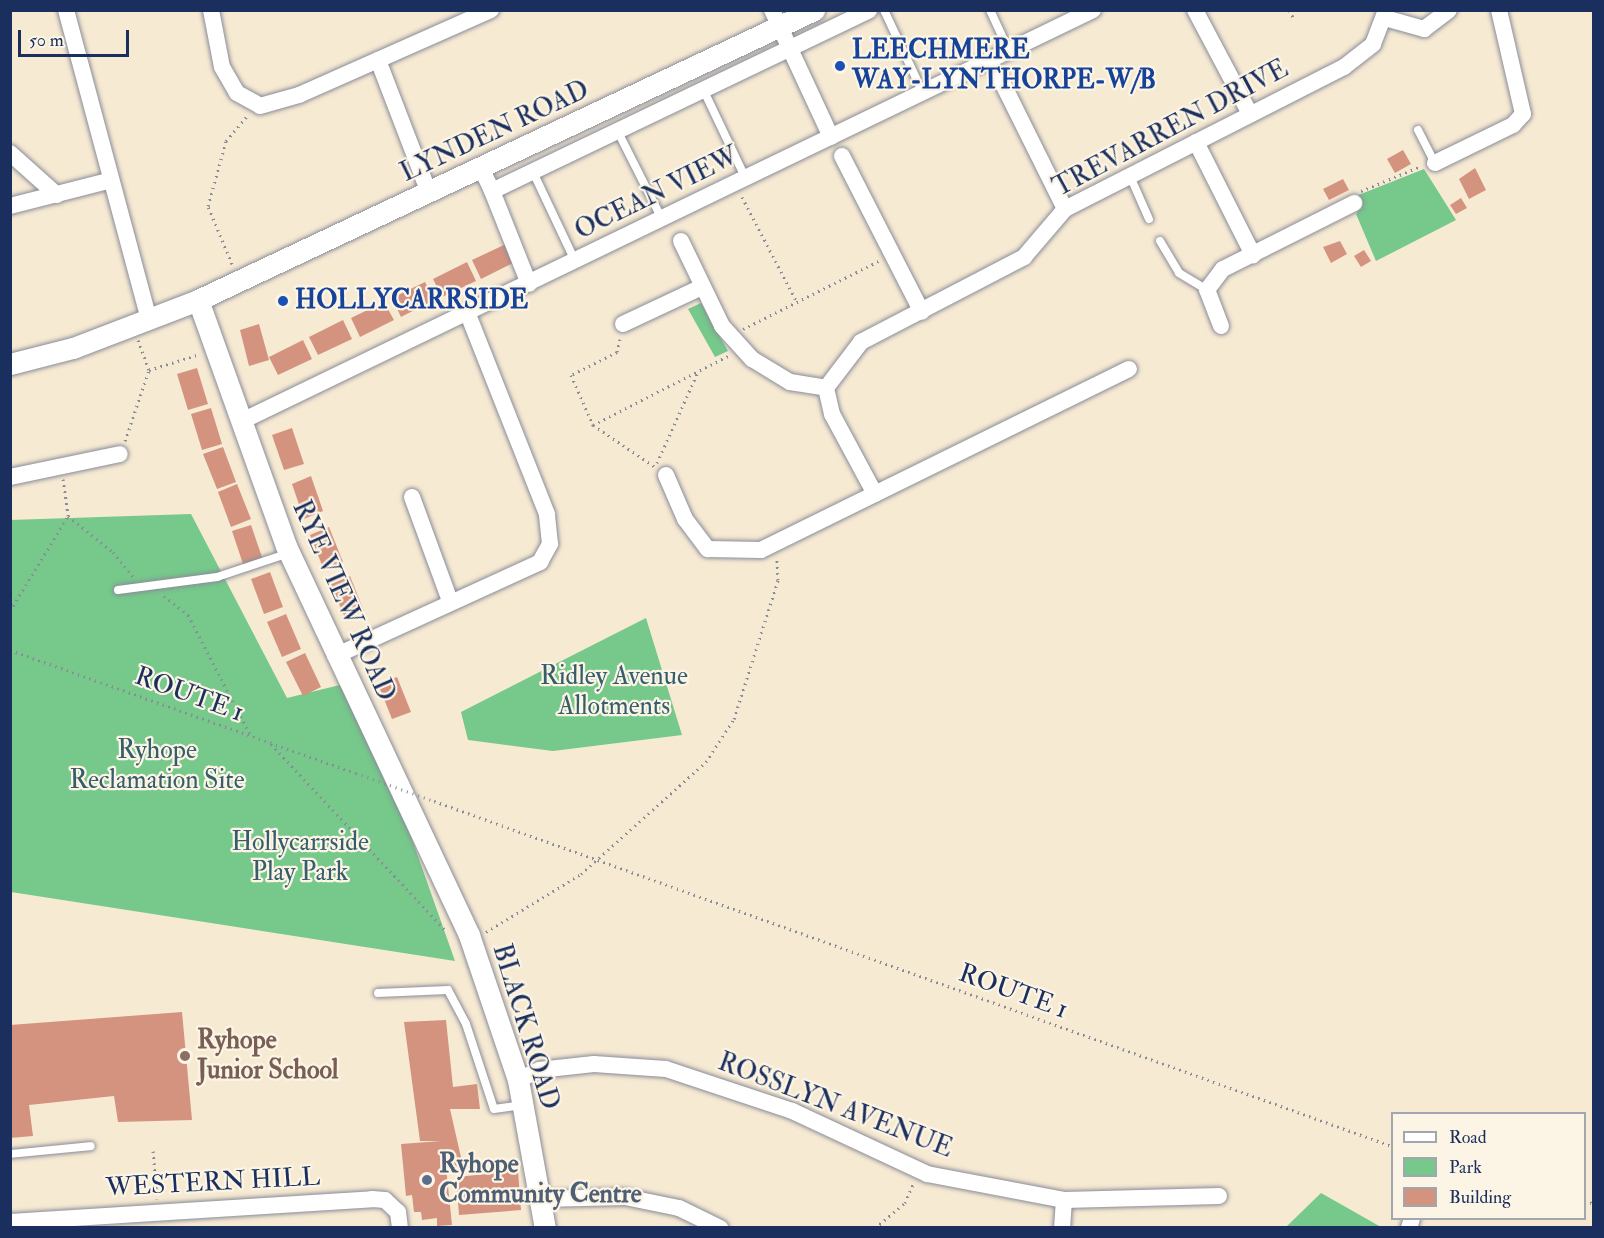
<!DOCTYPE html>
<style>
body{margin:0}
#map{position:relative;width:1604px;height:1238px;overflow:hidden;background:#f7ead3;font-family:"IM FELL Double Pica",serif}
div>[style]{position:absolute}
.green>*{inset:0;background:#76c88b}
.building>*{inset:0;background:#d4937f}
.path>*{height:3px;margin-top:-1.5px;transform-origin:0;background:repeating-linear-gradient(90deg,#898c98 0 1.5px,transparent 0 6px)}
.roads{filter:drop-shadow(0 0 2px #898c98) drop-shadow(0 0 2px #898c98)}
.service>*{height:8px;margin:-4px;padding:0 4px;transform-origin:4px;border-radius:4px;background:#fff}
.minor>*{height:16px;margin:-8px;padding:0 8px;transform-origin:8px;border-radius:8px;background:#fff}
.tertiary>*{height:21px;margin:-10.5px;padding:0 10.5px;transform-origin:10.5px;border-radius:10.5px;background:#fff}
.path-bridge>*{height:3px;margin-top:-1.5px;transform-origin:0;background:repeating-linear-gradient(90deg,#898c98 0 1.5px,transparent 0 6px)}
.dots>*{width:16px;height:16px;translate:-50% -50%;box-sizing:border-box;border:3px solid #fcf5e5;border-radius:50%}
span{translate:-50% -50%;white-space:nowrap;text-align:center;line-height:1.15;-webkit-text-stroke:4.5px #fcf5e5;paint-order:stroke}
.transit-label{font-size:26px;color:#164399;font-weight:700}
.left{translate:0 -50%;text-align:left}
.street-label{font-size:26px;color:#1b2f5e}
.park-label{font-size:26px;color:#365d6c}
.education-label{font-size:26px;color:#785e54;font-weight:700}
.service-label{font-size:26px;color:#4e5e75;font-weight:700}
.frame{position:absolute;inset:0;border:12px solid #1b2f5e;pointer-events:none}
.legend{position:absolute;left:1391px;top:1112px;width:195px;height:108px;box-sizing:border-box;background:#fcf5e5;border:2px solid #a2a6af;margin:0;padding:8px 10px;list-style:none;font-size:18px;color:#1b2f5e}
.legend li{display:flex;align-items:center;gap:12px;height:30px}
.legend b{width:30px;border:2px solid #a2a6af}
.scale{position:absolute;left:18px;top:30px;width:111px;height:27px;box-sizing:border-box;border:3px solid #1b2f5e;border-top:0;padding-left:8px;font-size:18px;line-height:21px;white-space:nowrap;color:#1b2f5e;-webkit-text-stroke:4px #fcf5e5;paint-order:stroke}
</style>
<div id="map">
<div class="green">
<i style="clip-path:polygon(1424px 169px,1456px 220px,1376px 261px,1356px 214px,1361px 207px,1356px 196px)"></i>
<i style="clip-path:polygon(701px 303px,728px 351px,715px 357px,688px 309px)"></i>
<i style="clip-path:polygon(191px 514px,287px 698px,348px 683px,378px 743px,455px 961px,11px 892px,10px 520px)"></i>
<i style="clip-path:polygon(646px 618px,682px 735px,553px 751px,468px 740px,461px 712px)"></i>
<i style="clip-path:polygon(1321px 1193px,1381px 1227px,1286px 1227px)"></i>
</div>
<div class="building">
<i style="clip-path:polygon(1403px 150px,1411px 164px,1395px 173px,1387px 159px)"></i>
<i style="clip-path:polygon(1475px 168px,1486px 190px,1469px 199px,1459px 179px)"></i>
<i style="clip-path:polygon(1343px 179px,1349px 190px,1329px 200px,1323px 189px)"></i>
<i style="clip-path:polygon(1461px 198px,1467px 208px,1456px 214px,1450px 205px)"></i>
<i style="clip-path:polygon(1340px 241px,1347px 254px,1331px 263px,1323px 247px)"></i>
<i style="clip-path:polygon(506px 244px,515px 262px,481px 279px,472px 260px)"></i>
<i style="clip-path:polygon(1364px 250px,1371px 261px,1361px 267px,1354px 256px)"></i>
<i style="clip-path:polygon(467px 262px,476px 281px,442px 297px,433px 279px)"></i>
<i style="clip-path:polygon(425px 282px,434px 300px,401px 317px,392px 298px)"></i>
<i style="clip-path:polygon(384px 302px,394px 320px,360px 337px,351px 318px)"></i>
<i style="clip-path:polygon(343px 320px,352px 339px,318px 355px,309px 337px)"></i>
<i style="clip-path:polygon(259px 324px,269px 360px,249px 366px,240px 330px)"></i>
<i style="clip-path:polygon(303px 340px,312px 359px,278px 375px,269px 357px)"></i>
<i style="clip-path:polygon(197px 368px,208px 404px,188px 410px,177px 374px)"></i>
<i style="clip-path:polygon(211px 408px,222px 444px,202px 450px,191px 414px)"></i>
<i style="clip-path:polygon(292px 428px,304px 464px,284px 470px,272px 435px)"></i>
<i style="clip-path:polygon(223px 447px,236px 482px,217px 489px,203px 454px)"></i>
<i style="clip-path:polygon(311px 476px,323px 511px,304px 519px,292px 484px)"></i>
<i style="clip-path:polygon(237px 484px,251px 519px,231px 527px,218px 492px)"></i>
<i style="clip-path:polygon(251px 525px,263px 560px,244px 567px,232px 531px)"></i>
<i style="clip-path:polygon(329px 527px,343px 562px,324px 570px,310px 535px)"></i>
<i style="clip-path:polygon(270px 572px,283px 607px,264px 614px,251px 579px)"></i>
<i style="clip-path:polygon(350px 576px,364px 611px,345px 618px,331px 584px)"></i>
<i style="clip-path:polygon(286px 614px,301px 649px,282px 657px,267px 622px)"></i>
<i style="clip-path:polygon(305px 653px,321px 687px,303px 696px,286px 662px)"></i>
<i style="clip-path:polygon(397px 677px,411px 712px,392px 719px,378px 684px)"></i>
<i style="clip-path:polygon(182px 1012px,192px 1120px,118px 1122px,114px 1096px,29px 1105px,33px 1136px,10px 1138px,10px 1025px)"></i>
<i style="clip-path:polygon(446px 1020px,453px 1087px,477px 1084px,480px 1109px,450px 1109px,463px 1166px,446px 1167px,452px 1225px,437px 1226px,437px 1218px,422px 1220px,421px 1212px,414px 1212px,412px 1195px,406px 1196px,401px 1144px,441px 1141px,420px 1141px,404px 1022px)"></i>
<i style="clip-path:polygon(518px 1171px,521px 1210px,459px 1215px,456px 1177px)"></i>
</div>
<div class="path">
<i style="left:1289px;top:10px;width:8px;rotate:60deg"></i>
<i style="left:1361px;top:191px;width:65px;rotate:-22.6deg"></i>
<i style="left:742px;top:197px;width:119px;rotate:62.4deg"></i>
<i style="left:232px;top:264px;width:63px;rotate:-112.5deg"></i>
<i style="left:208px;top:206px;width:67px;rotate:-74.5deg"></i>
<i style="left:226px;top:141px;width:34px;rotate:-50deg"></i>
<i style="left:743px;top:329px;width:152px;rotate:-26.6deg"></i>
<i style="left:620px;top:339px;width:13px;rotate:103deg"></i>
<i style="left:617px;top:352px;width:51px;rotate:153.4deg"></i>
<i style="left:571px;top:375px;width:55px;rotate:66.3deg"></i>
<i style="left:593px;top:425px;width:75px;rotate:34.1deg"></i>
<i style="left:138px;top:340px;width:32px;rotate:70deg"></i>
<i style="left:593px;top:425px;width:154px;rotate:-27.1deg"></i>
<i style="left:125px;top:441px;width:75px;rotate:-71.3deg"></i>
<i style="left:149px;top:370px;width:53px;rotate:-17.4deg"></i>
<i style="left:657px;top:463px;width:98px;rotate:-65.8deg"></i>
<i style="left:63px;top:479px;width:37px;rotate:82deg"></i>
<i style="left:68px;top:516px;width:58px;rotate:38.7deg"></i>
<i style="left:113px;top:552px;width:33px;rotate:51deg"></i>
<i style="left:164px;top:596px;width:31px;rotate:38deg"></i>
<i style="left:188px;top:615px;width:136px;rotate:62.5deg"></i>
<i style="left:10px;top:611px;width:111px;rotate:-58.6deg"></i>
<i style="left:10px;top:650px;width:367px;rotate:19.6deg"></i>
<i style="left:271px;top:744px;width:258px;rotate:46.9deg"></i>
<i style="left:434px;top:801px;width:1018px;rotate:19.81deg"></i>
<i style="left:486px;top:932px;width:111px;rotate:-31.4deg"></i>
<i style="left:581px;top:874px;width:168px;rotate:-41.9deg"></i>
<i style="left:706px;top:762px;width:51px;rotate:-56.9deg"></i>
<i style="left:734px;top:719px;width:146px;rotate:-72.4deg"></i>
<i style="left:778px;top:580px;width:21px;rotate:-93deg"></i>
<i style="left:153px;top:1151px;width:48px;rotate:85.2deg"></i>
<i style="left:1584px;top:1202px;width:10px;rotate:6deg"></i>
<i style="left:875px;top:1228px;width:39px;rotate:-40deg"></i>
<i style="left:905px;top:1203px;width:23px;rotate:-67deg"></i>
</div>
<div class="roads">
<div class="service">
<i style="left:884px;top:10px;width:92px;rotate:64.8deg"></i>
<i style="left:990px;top:10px;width:45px;rotate:65.1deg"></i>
<i style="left:703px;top:89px;width:100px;rotate:64.5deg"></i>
<i style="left:617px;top:130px;width:100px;rotate:63.2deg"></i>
<i style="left:1418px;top:130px;width:37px;rotate:63deg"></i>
<i style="left:533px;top:172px;width:98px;rotate:64.7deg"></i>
<i style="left:1130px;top:176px;width:47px;rotate:66.2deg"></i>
<i style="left:1160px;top:241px;width:37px;rotate:59deg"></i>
<i style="left:1179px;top:273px;width:33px;rotate:31deg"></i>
<i style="left:118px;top:590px;width:100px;rotate:-7.5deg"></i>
<i style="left:217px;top:577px;width:76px;rotate:-18.4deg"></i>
<i style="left:378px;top:993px;width:70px;rotate:-2.5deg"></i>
<i style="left:448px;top:990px;width:38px;rotate:62deg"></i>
<i style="left:466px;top:1024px;width:89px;rotate:71.8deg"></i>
<i style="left:494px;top:1109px;width:29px;rotate:-8deg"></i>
<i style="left:10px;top:1154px;width:81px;rotate:-5.6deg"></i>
</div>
<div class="minor">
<i style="left:66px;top:10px;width:321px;rotate:75deg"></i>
<i style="left:211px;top:10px;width:58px;rotate:79.1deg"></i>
<i style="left:222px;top:67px;width:30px;rotate:60deg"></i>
<i style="left:237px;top:93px;width:26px;rotate:29deg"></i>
<i style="left:260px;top:106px;width:41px;rotate:-15.8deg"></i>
<i style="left:299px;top:95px;width:210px;rotate:-23.9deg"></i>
<i style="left:772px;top:10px;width:140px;rotate:65.1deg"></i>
<i style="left:1195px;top:10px;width:118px;rotate:62.1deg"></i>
<i style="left:1385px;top:18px;width:41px;rotate:15.8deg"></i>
<i style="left:1424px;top:29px;width:31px;rotate:-37deg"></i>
<i style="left:378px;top:60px;width:142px;rotate:69deg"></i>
<i style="left:1000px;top:78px;width:146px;rotate:63.6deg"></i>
<i style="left:1196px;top:142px;width:127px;rotate:63.2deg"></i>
<i style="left:10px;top:153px;width:63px;rotate:41.8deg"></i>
<i style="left:842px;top:156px;width:175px;rotate:62.9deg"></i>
<i style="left:1435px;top:163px;width:87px;rotate:-26deg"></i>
<i style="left:1513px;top:125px;width:15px;rotate:-48deg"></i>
<i style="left:1523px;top:114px;width:107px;rotate:-103deg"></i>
<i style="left:481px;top:168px;width:25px;rotate:64deg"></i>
<i style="left:492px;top:191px;width:418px;rotate:-25.6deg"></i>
<i style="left:492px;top:191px;width:100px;rotate:68.3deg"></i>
<i style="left:10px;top:206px;width:104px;rotate:-14.4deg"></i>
<i style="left:681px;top:241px;width:94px;rotate:64.2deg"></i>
<i style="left:722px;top:326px;width:45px;rotate:47.7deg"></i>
<i style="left:752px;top:359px;width:44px;rotate:31.2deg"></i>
<i style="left:790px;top:382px;width:36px;rotate:9deg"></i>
<i style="left:623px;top:324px;width:87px;rotate:-25.1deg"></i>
<i style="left:1221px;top:326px;width:39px;rotate:-111deg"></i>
<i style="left:1207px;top:290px;width:26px;rotate:-53deg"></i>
<i style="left:1223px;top:269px;width:147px;rotate:-26.7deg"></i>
<i style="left:242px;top:421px;width:945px;rotate:-25.78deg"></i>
<i style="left:666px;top:475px;width:48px;rotate:66.6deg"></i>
<i style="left:685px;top:519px;width:38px;rotate:53deg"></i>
<i style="left:708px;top:549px;width:53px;rotate:1.1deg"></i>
<i style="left:761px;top:550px;width:410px;rotate:-26.2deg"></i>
<i style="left:10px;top:477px;width:112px;rotate:-11.8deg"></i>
<i style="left:875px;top:494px;width:91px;rotate:-118.3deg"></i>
<i style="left:832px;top:414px;width:27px;rotate:-103deg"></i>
<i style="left:826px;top:388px;width:58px;rotate:-52.7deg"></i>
<i style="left:861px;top:342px;width:184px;rotate:-27.5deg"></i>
<i style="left:1024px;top:257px;width:63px;rotate:-49.5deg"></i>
<i style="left:1065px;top:209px;width:313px;rotate:-27deg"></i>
<i style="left:1344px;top:67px;width:37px;rotate:-38deg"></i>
<i style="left:1373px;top:44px;width:36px;rotate:-69deg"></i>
<i style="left:412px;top:497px;width:111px;rotate:69.9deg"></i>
<i style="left:335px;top:656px;width:226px;rotate:-24.6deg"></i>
<i style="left:540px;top:562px;width:21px;rotate:-61deg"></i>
<i style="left:550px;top:544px;width:30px;rotate:-96deg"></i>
<i style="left:547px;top:514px;width:215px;rotate:-111.6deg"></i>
<i style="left:518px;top:1080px;width:23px;rotate:-25deg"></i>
<i style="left:539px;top:1070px;width:55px;rotate:-6.2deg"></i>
<i style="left:594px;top:1064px;width:72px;rotate:4deg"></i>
<i style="left:666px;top:1069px;width:133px;rotate:18.4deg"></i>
<i style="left:792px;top:1111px;width:149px;rotate:25deg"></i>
<i style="left:927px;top:1174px;width:139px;rotate:10.7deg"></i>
<i style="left:1064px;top:1200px;width:28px;rotate:94deg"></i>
<i style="left:541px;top:1199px;width:84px;rotate:-1.4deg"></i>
<i style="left:625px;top:1197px;width:55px;rotate:11.5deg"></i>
<i style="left:679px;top:1208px;width:46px;rotate:26deg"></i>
<i style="left:1064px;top:1200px;width:155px;rotate:-1.5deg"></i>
<i style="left:10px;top:1222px;width:363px;rotate:-3.6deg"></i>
<i style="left:372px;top:1199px;width:13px;rotate:4deg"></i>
<i style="left:385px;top:1200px;width:18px;rotate:43deg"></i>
<i style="left:398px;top:1212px;width:16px;rotate:83deg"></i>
<i style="left:1409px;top:1228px;width:10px;rotate:-73deg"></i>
</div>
<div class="tertiary">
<i style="left:198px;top:300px;width:261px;rotate:70.3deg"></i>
<i style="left:286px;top:546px;width:430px;rotate:64.8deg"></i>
<i style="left:469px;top:935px;width:153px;rotate:71.3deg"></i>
<i style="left:518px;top:1080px;width:150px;rotate:79.7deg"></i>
<i style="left:10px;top:364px;width:65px;rotate:-14.3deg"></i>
<i style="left:73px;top:348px;width:134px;rotate:-21deg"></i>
<i style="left:198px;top:300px;width:681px;rotate:-25.21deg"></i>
</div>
</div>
<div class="path-bridge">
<i style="left:356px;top:773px;width:83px;rotate:19.7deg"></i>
</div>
<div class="dots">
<i style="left:840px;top:66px;background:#1a4fb4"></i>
<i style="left:283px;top:301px;background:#1a4fb4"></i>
<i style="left:185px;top:1056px;background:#8d6e63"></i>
<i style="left:427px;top:1180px;background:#5c6f8a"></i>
</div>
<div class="transit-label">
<span class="left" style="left:852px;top:66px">LEECHMERE<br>WAY-LYNTHORPE-W/B</span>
<span class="left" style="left:295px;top:301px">HOLLYCARRSIDE</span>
</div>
<div class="street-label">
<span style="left:1171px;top:129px;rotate:-28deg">TREVARREN DRIVE</span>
<span style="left:495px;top:132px;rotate:-25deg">LYNDEN ROAD</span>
<span style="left:657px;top:194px;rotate:-26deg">OCEAN VIEW</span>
<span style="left:343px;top:601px;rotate:66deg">RYE VIEW ROAD</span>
<span style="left:189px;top:695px;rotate:20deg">ROUTE 1</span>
<span style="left:1013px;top:992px;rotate:20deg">ROUTE 1</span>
<span style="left:525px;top:1027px;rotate:73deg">BLACK ROAD</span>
<span style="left:835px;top:1106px;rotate:21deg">ROSSLYN AVENUE</span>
<span style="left:213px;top:1183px;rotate:-3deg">WESTERN HILL</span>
</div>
<div class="park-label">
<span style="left:614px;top:692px">Ridley Avenue<br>Allotments</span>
<span style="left:157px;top:766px">Ryhope<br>Reclamation Site</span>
<span style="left:300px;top:858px">Hollycarrside<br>Play Park</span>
</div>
<div class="education-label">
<span class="left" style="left:197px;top:1056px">Ryhope<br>Junior School</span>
</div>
<div class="service-label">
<span class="left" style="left:439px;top:1180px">Ryhope<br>Community Centre</span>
</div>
<div class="frame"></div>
<ul class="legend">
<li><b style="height:8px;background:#fff"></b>Road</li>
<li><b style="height:16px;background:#76c88b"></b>Park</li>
<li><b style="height:16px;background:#d4937f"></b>Building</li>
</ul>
<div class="scale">50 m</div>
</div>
